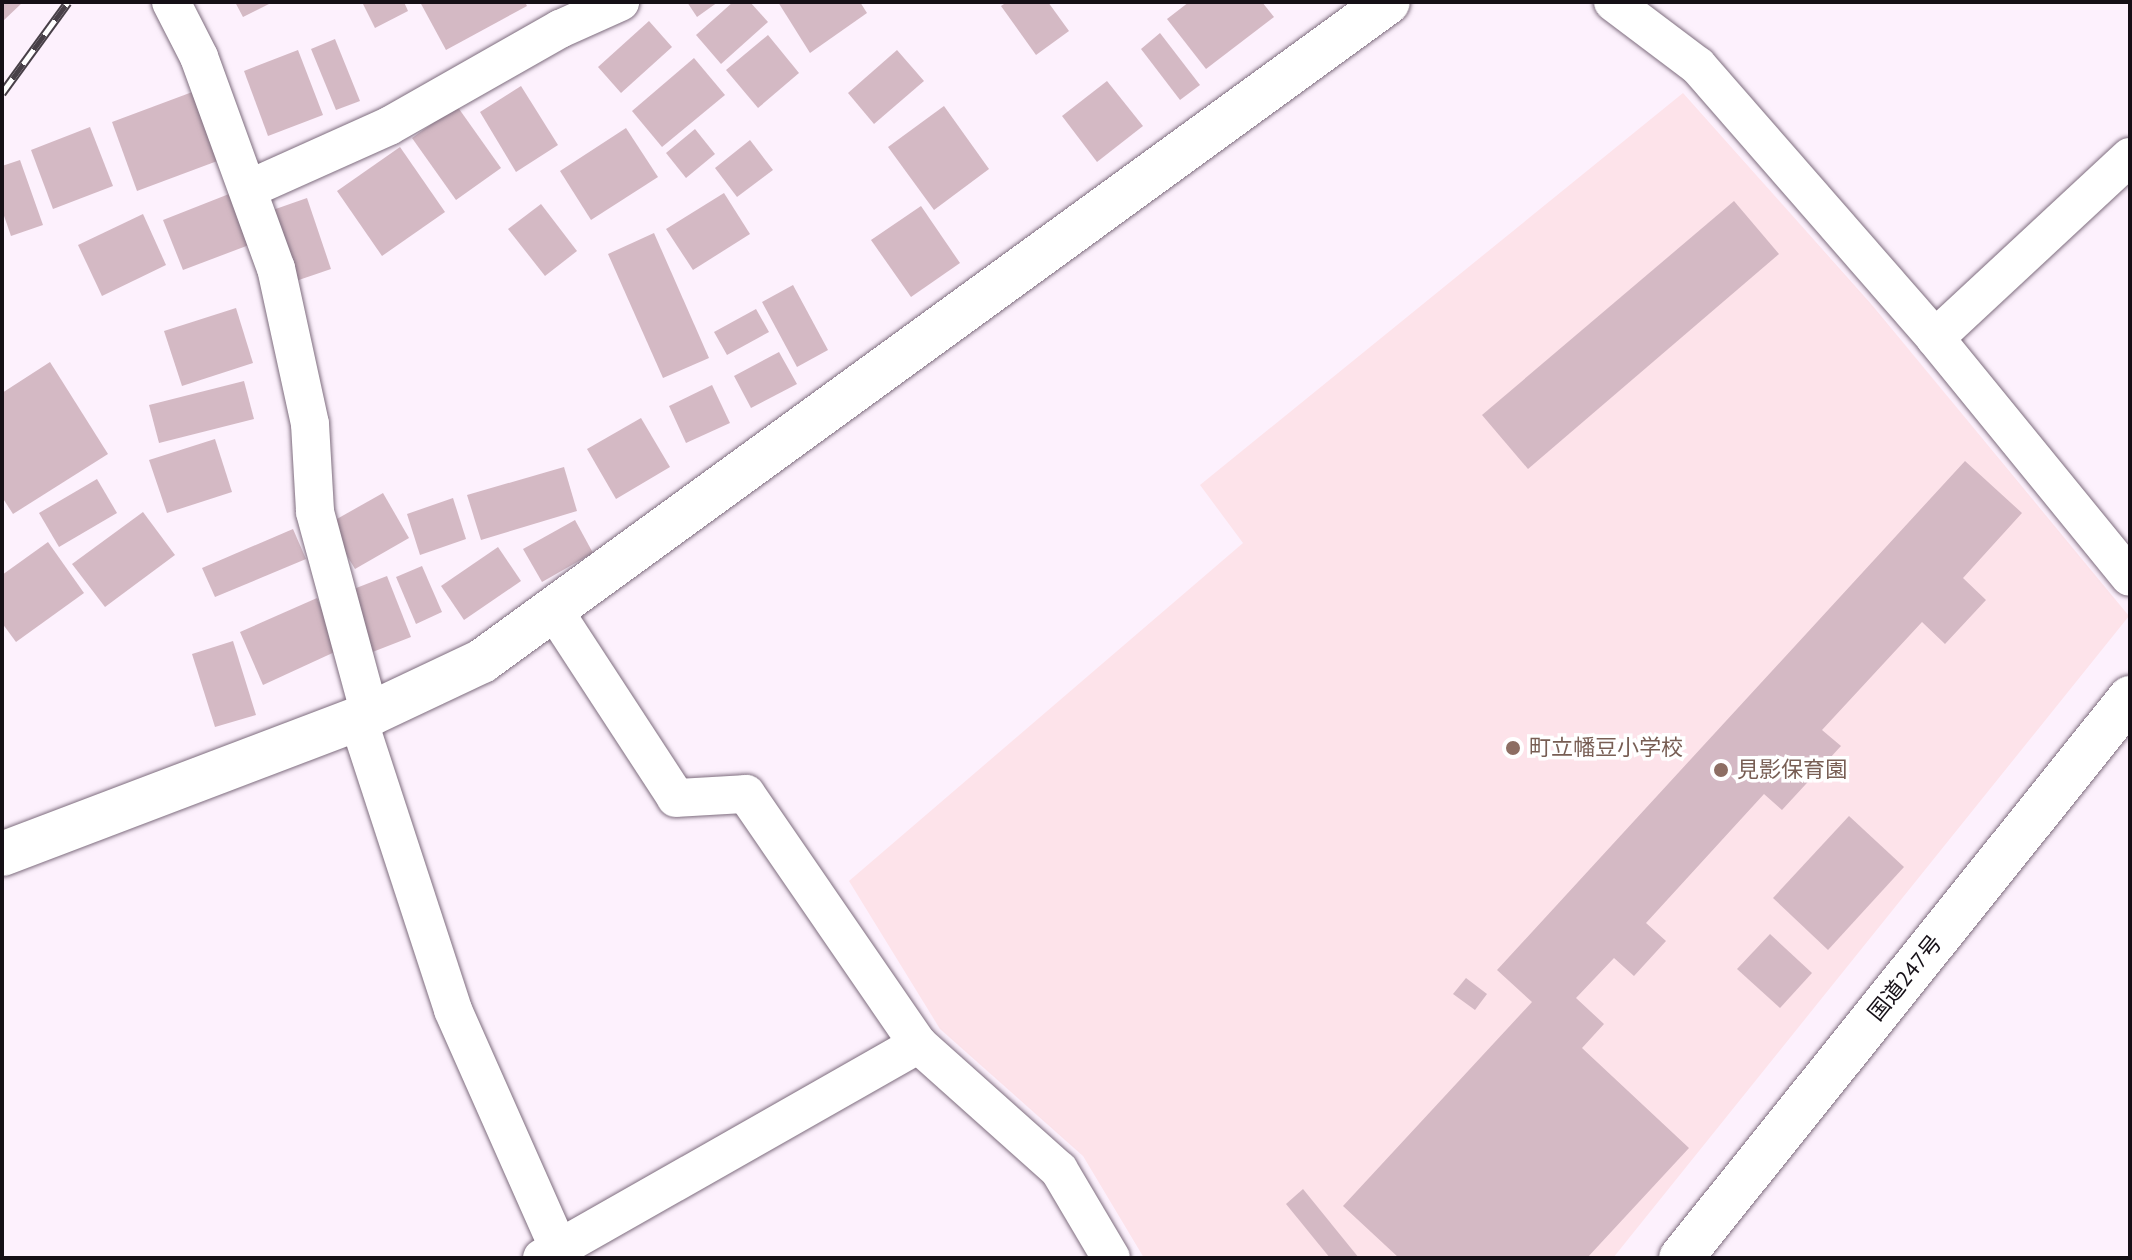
<!DOCTYPE html>
<meta charset="utf-8">
<style>
body{margin:0}
#map{position:relative;width:2132px;height:1260px;overflow:hidden;background:#fdf1fd;font-family:"PT Sans","Noto Sans JP",sans-serif}
div>[style]{position:absolute}
.education>*{inset:0;background:#fde3ea}
.building>*{inset:0;background:#d4b9c4}
.roads{filter:drop-shadow(0 0 2px #7e6d7e) drop-shadow(0 0 2px #7e6d7e)}
.street>*{height:38px;margin:-19px;padding:0 19px;transform-origin:19px;border-radius:19px;background:#fff}
.secondary>*{height:44px;margin:-22px;padding:0 22px;transform-origin:22px;border-radius:22px;background:#fff}
.highway>*{height:44px;margin:-22px;padding:0 22px;transform-origin:22px;border-radius:22px;background:#fff}
.rail>*{height:9px;margin-top:-4.5px;transform-origin:0;background:repeating-linear-gradient(90deg,#fff 0 18px,#484048 0 36px);box-sizing:border-box;border-block:2px solid #484048}
.dots>*{width:22px;height:22px;translate:-50% -50%;box-sizing:border-box;border:4px solid #fff;border-radius:50%}
span{translate:-50% -50%;white-space:nowrap;text-align:center;line-height:1.15;-webkit-text-stroke:7px #fff;paint-order:stroke}
.education-label{font-size:22px;color:#785e54}
.left{translate:0 -50%;text-align:left}
.street-label{font-size:22px;color:#150f16}
.frame{position:absolute;inset:0;border:4px solid #150f16;pointer-events:none}
</style>
<div id="map">
<div class="education">
<i style="clip-path:polygon(1683px 93px,1872px 305px,2129px 616px,1613px 1258px,1144px 1258px,1083px 1156px,940px 1029px,849px 881px,1243px 543px,1200px 485px)"></i>
</div>
<div class="building">
<i style="clip-path:polygon(2px 2px,23px 2px,2px 22px)"></i>
<i style="clip-path:polygon(235px 2px,273px 2px,243px 17px)"></i>
<i style="clip-path:polygon(362px 2px,404px 2px,408px 11px,375px 28px)"></i>
<i style="clip-path:polygon(420px 2px,525px 2px,527px 6px,446px 50px)"></i>
<i style="clip-path:polygon(687px 2px,718px 2px,697px 17px)"></i>
<i style="clip-path:polygon(733px 2px,750px 2px,768px 22px,721px 64px,696px 35px)"></i>
<i style="clip-path:polygon(778px 2px,860px 2px,867px 13px,810px 53px)"></i>
<i style="clip-path:polygon(1007px 2px,1048px 2px,1069px 31px,1036px 55px,1001px 6px)"></i>
<i style="clip-path:polygon(1189px 2px,1262px 2px,1274px 17px,1206px 69px,1167px 19px)"></i>
<i style="clip-path:polygon(649px 21px,672px 47px,621px 93px,598px 67px)"></i>
<i style="clip-path:polygon(1160px 33px,1200px 85px,1180px 100px,1141px 49px)"></i>
<i style="clip-path:polygon(768px 35px,799px 73px,758px 108px,726px 70px)"></i>
<i style="clip-path:polygon(335px 39px,360px 101px,336px 110px,311px 49px)"></i>
<i style="clip-path:polygon(298px 50px,323px 115px,268px 136px,244px 71px)"></i>
<i style="clip-path:polygon(897px 50px,924px 81px,874px 124px,848px 93px)"></i>
<i style="clip-path:polygon(694px 58px,725px 95px,662px 147px,632px 111px)"></i>
<i style="clip-path:polygon(1107px 81px,1143px 126px,1097px 162px,1062px 116px)"></i>
<i style="clip-path:polygon(521px 86px,558px 145px,516px 172px,480px 112px)"></i>
<i style="clip-path:polygon(195px 91px,220px 160px,137px 191px,112px 122px)"></i>
<i style="clip-path:polygon(457px 106px,501px 168px,456px 200px,412px 138px)"></i>
<i style="clip-path:polygon(944px 106px,989px 169px,934px 210px,888px 147px)"></i>
<i style="clip-path:polygon(90px 127px,113px 186px,53px 209px,31px 150px)"></i>
<i style="clip-path:polygon(626px 128px,658px 177px,591px 220px,560px 171px)"></i>
<i style="clip-path:polygon(695px 129px,715px 154px,686px 178px,666px 153px)"></i>
<i style="clip-path:polygon(750px 140px,773px 170px,737px 197px,715px 168px)"></i>
<i style="clip-path:polygon(400px 147px,445px 212px,382px 256px,337px 191px)"></i>
<i style="clip-path:polygon(20px 160px,43px 225px,11px 236px,2px 210px,2px 166px)"></i>
<i style="clip-path:polygon(724px 193px,750px 234px,693px 270px,666px 229px)"></i>
<i style="clip-path:polygon(229px 194px,249px 245px,183px 270px,163px 220px)"></i>
<i style="clip-path:polygon(307px 198px,331px 269px,290px 283px,267px 212px)"></i>
<i style="clip-path:polygon(1734px 201px,1779px 254px,1528px 469px,1482px 415px)"></i>
<i style="clip-path:polygon(541px 204px,577px 251px,545px 276px,508px 229px)"></i>
<i style="clip-path:polygon(921px 206px,960px 263px,911px 297px,871px 240px)"></i>
<i style="clip-path:polygon(143px 214px,166px 265px,102px 296px,78px 245px)"></i>
<i style="clip-path:polygon(654px 233px,709px 358px,663px 378px,608px 254px)"></i>
<i style="clip-path:polygon(793px 285px,828px 350px,797px 367px,762px 302px)"></i>
<i style="clip-path:polygon(236px 308px,253px 363px,182px 386px,164px 331px)"></i>
<i style="clip-path:polygon(756px 309px,769px 332px,727px 355px,714px 332px)"></i>
<i style="clip-path:polygon(779px 352px,797px 384px,751px 408px,734px 376px)"></i>
<i style="clip-path:polygon(50px 362px,108px 454px,13px 514px,2px 497px,2px 393px)"></i>
<i style="clip-path:polygon(244px 381px,254px 419px,159px 443px,149px 405px)"></i>
<i style="clip-path:polygon(712px 385px,730px 423px,686px 443px,669px 406px)"></i>
<i style="clip-path:polygon(641px 418px,670px 467px,616px 499px,587px 449px)"></i>
<i style="clip-path:polygon(215px 439px,232px 492px,167px 513px,149px 460px)"></i>
<i style="clip-path:polygon(1965px 461px,2022px 513px,1963px 578px,1986px 600px,1945px 644px,1922px 622px,1822px 730px,1841px 746px,1782px 810px,1764px 794px,1646px 923px,1666px 941px,1634px 976px,1614px 958px,1576px 998px,1604px 1024px,1582px 1048px,1689px 1148px,1587px 1258px,1399px 1258px,1343px 1206px,1532px 1002px,1497px 970px)"></i>
<i style="clip-path:polygon(564px 467px,577px 511px,481px 540px,467px 495px)"></i>
<i style="clip-path:polygon(97px 479px,117px 513px,59px 547px,39px 513px)"></i>
<i style="clip-path:polygon(383px 493px,409px 538px,355px 569px,328px 524px)"></i>
<i style="clip-path:polygon(453px 498px,466px 539px,420px 555px,407px 514px)"></i>
<i style="clip-path:polygon(143px 512px,175px 555px,105px 607px,72px 564px)"></i>
<i style="clip-path:polygon(575px 520px,593px 553px,542px 582px,523px 549px)"></i>
<i style="clip-path:polygon(293px 529px,306px 559px,215px 597px,202px 568px)"></i>
<i style="clip-path:polygon(48px 542px,84px 593px,16px 642px,2px 623px,2px 575px)"></i>
<i style="clip-path:polygon(498px 547px,521px 581px,464px 620px,441px 586px)"></i>
<i style="clip-path:polygon(422px 566px,442px 612px,416px 624px,396px 577px)"></i>
<i style="clip-path:polygon(387px 576px,411px 637px,370px 653px,346px 592px)"></i>
<i style="clip-path:polygon(317px 598px,339px 650px,263px 685px,240px 632px)"></i>
<i style="clip-path:polygon(233px 641px,256px 715px,215px 727px,192px 654px)"></i>
<i style="clip-path:polygon(1849px 816px,1904px 867px,1828px 950px,1773px 898px)"></i>
<i style="clip-path:polygon(1770px 934px,1812px 973px,1780px 1008px,1737px 969px)"></i>
<i style="clip-path:polygon(1466px 978px,1487px 994px,1475px 1010px,1453px 994px)"></i>
<i style="clip-path:polygon(1303px 1189px,1359px 1258px,1330px 1258px,1286px 1204px)"></i>
</div>
<div class="roads">
<div class="street">
<i style="left:171px;top:2px;width:62px;rotate:63deg"></i>
<i style="left:199px;top:57px;width:225px;rotate:70deg"></i>
<i style="left:276px;top:268px;width:160px;rotate:77.7deg"></i>
<i style="left:310px;top:424px;width:88px;rotate:86.7deg"></i>
<i style="left:315px;top:512px;width:209px;rotate:74.8deg"></i>
<i style="left:1613px;top:2px;width:106px;rotate:37deg"></i>
<i style="left:1698px;top:66px;width:361px;rotate:48.9deg"></i>
<i style="left:1935px;top:338px;width:308px;rotate:50.8deg"></i>
<i style="left:251px;top:188px;width:151px;rotate:-24.2deg"></i>
<i style="left:389px;top:126px;width:197px;rotate:-29.6deg"></i>
<i style="left:560px;top:29px;width:66px;rotate:-24.2deg"></i>
<i style="left:1935px;top:338px;width:266px;rotate:-42.9deg"></i>
<i style="left:553px;top:609px;width:225px;rotate:56.9deg"></i>
<i style="left:676px;top:798px;width:70px;rotate:-3.3deg"></i>
<i style="left:746px;top:794px;width:303px;rotate:55.5deg"></i>
<i style="left:918px;top:1044px;width:189px;rotate:41.8deg"></i>
<i style="left:1059px;top:1170px;width:102px;rotate:59.4deg"></i>
<i style="left:358px;top:719px;width:306px;rotate:71.9deg"></i>
<i style="left:453px;top:1010px;width:271px;rotate:66.1deg"></i>
<i style="left:542px;top:1258px;width:433px;rotate:-29.6deg"></i>
</div>
<div class="secondary">
<i style="left:2px;top:854px;width:394px;rotate:-20.8deg"></i>
<i style="left:370px;top:714px;width:124px;rotate:-25.3deg"></i>
<i style="left:482px;top:661px;width:1120px;rotate:-36.03deg"></i>
</div>
<div class="highway">
<i style="left:1681px;top:1258px;width:718px;rotate:-51.28deg"></i>
</div>
</div>
<div class="rail">
<i style="left:2px;top:93px;width:112px;rotate:-54deg"></i>
</div>
<div class="dots">
<i style="left:1513px;top:748px;background:#8d6e63"></i>
<i style="left:1721px;top:770px;background:#8d6e63"></i>
</div>
<div class="education-label">
<span class="left" style="left:1529px;top:748px">町立幡豆小学校</span>
<span class="left" style="left:1737px;top:770px">見影保育園</span>
</div>
<div class="street-label">
<span style="left:1905px;top:978px;rotate:-51deg">国道247号</span>
</div>
<div class="frame"></div>
</div>
